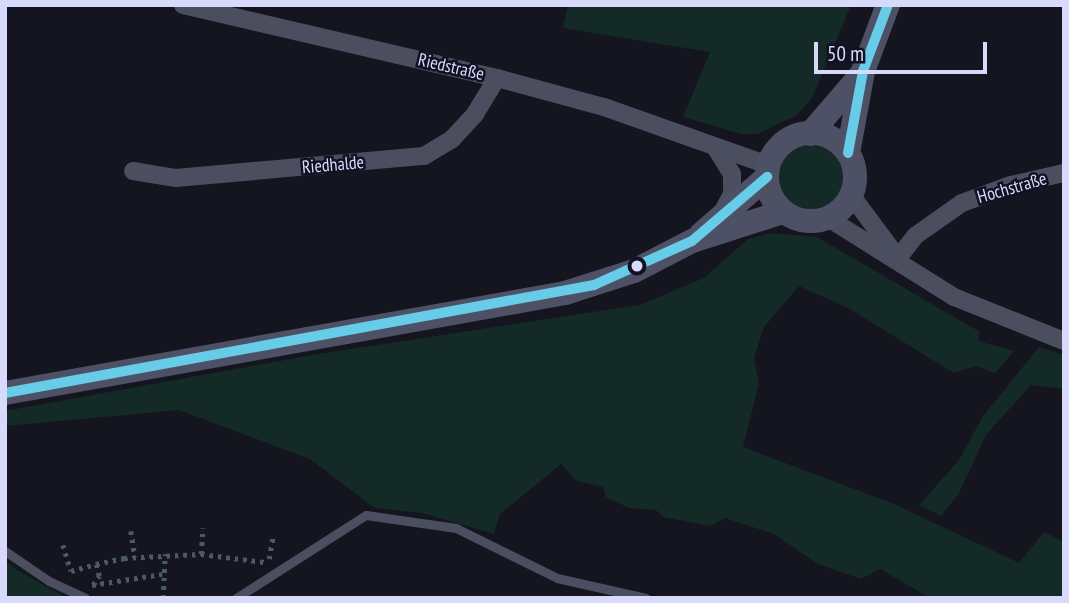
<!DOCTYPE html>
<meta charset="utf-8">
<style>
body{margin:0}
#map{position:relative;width:1069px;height:603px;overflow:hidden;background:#15151f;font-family:"PT Sans Narrow",sans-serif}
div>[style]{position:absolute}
.green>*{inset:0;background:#142a26}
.round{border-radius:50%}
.path>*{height:4.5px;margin-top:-2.25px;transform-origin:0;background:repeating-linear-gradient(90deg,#4b5b61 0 3.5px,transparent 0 8.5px)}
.service>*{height:9px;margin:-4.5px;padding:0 4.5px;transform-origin:4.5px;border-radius:4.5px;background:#4b4e5f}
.minor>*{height:18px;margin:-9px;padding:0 9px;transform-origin:9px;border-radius:9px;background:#4b4e5f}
.secondary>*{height:24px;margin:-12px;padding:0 12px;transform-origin:12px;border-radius:12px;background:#4e5165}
.secondary>.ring{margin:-12px;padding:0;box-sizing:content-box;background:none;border:24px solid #4e5165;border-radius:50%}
.bus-1>*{height:10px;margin:-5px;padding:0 5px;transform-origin:5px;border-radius:5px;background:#66cce8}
.dots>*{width:19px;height:19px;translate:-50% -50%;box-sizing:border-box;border:4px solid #111123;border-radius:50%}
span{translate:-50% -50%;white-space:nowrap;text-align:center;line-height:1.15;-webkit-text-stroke:5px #111123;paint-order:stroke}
.street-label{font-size:18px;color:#d7dafb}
.frame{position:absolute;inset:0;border:7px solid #d7dafb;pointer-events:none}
.scale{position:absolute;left:814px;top:42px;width:173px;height:32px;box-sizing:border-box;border:4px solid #d7dafb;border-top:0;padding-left:9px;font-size:21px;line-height:24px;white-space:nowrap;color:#d7dafb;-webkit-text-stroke:5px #111123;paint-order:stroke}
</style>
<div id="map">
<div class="green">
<i style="clip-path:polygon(568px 5px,851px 5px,812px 98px,797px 115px,757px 134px,741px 134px,683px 117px,710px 52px,563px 28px)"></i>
<i class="round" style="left:779px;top:145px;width:64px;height:64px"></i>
<i style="clip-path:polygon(771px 233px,817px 237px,980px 332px,978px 341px,1014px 351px,995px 373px,976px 366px,954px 373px,848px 308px,799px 286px,764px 327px,754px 358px,759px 383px,743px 447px,894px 504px,1019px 563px,1044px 532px,1064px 542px,1064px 598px,930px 598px,880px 569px,861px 579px,818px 564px,774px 534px,725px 518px,711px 526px,663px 517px,656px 510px,629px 508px,606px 497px,603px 487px,577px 481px,561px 464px,500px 514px,494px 534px,422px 513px,375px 508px,310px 459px,179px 410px,5px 426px,5px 411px,318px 354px,639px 305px,704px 278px,748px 239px)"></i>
<i style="clip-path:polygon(1039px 347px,1064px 355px,1064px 389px,1031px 385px,986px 435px,959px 493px,941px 516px,919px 505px,959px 460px,983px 416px)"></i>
<i style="clip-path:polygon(5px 561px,17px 570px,67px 598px,5px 598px)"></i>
</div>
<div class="path">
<i style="left:131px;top:531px;width:26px;rotate:81deg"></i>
<i style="left:63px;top:545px;width:27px;rotate:73deg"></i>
<i style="left:71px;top:571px;width:26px;rotate:-16deg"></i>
<i style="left:201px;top:554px;width:26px;rotate:-86deg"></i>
<i style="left:269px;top:559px;width:22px;rotate:-80deg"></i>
<i style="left:92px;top:585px;width:71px;rotate:-8.9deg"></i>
<i style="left:93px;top:585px;width:11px;rotate:-56deg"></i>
<i style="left:99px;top:576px;width:12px;rotate:-104deg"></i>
<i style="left:96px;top:564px;width:29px;rotate:-12deg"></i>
<i style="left:124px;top:558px;width:77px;rotate:-3deg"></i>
<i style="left:201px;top:554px;width:64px;rotate:7.2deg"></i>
<i style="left:163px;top:598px;width:44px;rotate:-87.4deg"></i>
</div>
<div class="service">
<i style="left:5px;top:551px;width:53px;rotate:34.3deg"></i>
<i style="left:49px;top:581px;width:40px;rotate:25deg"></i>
<i style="left:236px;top:598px;width:154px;rotate:-32.6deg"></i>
<i style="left:366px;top:515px;width:91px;rotate:8.2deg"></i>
<i style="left:456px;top:528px;width:113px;rotate:26.3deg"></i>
<i style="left:557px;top:578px;width:91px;rotate:12.7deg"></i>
</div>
<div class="minor">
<i style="left:183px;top:5px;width:322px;rotate:13.1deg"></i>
<i style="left:497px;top:78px;width:111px;rotate:15.2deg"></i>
<i style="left:604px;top:107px;width:174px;rotate:19.5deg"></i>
<i style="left:715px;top:147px;width:32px;rotate:58deg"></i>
<i style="left:732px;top:174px;width:20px;rotate:90deg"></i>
<i style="left:732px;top:194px;width:17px;rotate:118deg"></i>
<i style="left:133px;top:171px;width:44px;rotate:9.2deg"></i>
<i style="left:176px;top:178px;width:249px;rotate:-5.1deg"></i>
<i style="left:424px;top:156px;width:33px;rotate:-31deg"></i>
<i style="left:452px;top:139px;width:34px;rotate:-47deg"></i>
<i style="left:475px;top:114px;width:42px;rotate:-58.6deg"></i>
<i style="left:851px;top:195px;width:79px;rotate:53.3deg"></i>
<i style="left:828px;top:218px;width:149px;rotate:32.1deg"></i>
<i style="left:954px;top:297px;width:118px;rotate:21.8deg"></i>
<i style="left:898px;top:258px;width:28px;rotate:-52deg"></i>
<i style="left:915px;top:236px;width:57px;rotate:-35.1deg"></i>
<i style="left:962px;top:203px;width:52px;rotate:-20.2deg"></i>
<i style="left:1011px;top:185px;width:54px;rotate:-12.8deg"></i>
</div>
<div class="secondary">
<i class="ring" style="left:767px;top:133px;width:64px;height:64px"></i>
<i style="left:810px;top:134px;width:75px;rotate:-49.3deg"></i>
<i style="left:848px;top:153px;width:83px;rotate:-79.6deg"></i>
<i style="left:863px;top:71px;width:71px;rotate:-69.3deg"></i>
<i style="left:701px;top:234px;width:87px;rotate:-40.8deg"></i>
<i style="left:5px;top:393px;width:569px;rotate:-10.12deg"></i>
<i style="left:565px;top:293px;width:72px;rotate:-17.7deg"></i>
<i style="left:634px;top:271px;width:65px;rotate:-27.3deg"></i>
<i style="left:692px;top:241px;width:96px;rotate:-17.7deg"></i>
</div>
<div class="bus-1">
<i style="left:848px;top:153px;width:83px;rotate:-79.6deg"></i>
<i style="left:863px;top:71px;width:71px;rotate:-69.3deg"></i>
<i style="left:5px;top:393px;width:599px;rotate:-10.39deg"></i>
<i style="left:594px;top:285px;width:107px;rotate:-24.2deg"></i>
<i style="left:692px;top:241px;width:99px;rotate:-40.5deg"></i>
</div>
<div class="dots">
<i style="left:637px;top:266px;background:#d7dafb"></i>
</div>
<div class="street-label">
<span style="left:451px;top:67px;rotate:13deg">Riedstraße</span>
<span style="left:333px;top:165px;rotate:-5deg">Riedhalde</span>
<span style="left:1012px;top:188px;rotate:-16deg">Hochstraße</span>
</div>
<div class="frame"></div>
<div class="scale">50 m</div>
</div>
